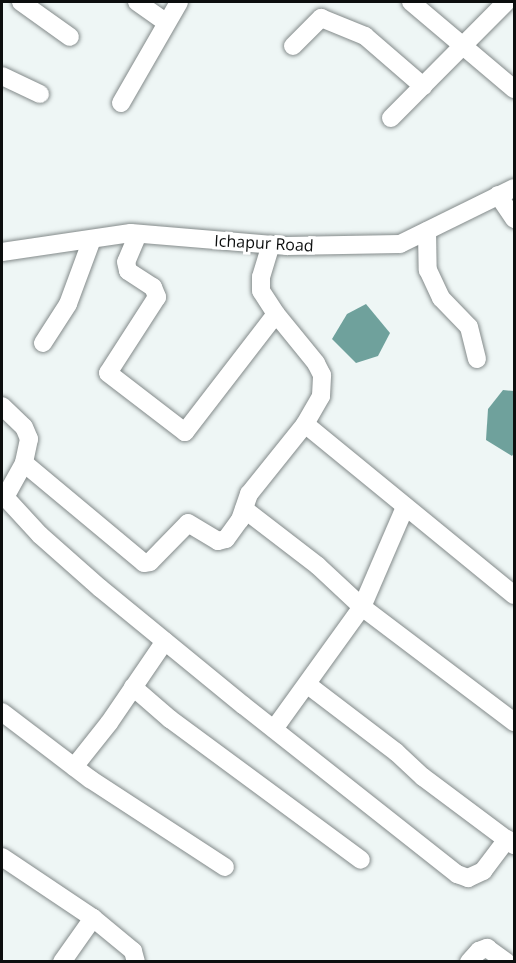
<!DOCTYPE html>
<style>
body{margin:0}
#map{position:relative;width:516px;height:963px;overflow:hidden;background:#eef6f5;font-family:"Open Sans",sans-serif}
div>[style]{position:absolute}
.water>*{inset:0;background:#6fa19c}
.roads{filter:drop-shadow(0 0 2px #838a8a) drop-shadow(0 0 2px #838a8a)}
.minor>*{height:18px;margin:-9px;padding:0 9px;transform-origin:9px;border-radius:9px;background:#fff}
span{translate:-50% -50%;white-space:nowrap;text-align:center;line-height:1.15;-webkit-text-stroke:6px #fff;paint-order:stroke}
.street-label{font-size:16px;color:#0c0e0e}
.frame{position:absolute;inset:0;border:3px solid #0c0e0e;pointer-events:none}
</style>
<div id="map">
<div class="water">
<i style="clip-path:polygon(366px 304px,390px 333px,378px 356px,356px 363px,332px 339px,347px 314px)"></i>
<i style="clip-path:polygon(503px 390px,514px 391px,514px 453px,512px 456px,486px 440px,488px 409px)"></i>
</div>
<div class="roads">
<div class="minor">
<i style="left:21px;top:2px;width:60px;rotate:35.5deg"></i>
<i style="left:137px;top:2px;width:35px;rotate:35deg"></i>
<i style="left:411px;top:2px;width:135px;rotate:40.2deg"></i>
<i style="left:293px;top:46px;width:40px;rotate:-45deg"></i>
<i style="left:321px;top:18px;width:48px;rotate:22.2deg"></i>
<i style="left:365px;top:36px;width:77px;rotate:40.8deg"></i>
<i style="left:2px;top:76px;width:42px;rotate:25.3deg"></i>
<i style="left:121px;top:103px;width:116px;rotate:-60.1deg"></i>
<i style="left:391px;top:118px;width:163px;rotate:-45.2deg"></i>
<i style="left:498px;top:195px;width:29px;rotate:56deg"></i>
<i style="left:427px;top:231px;width:39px;rotate:89deg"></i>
<i style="left:428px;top:270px;width:31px;rotate:65deg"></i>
<i style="left:441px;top:298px;width:40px;rotate:46deg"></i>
<i style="left:469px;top:327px;width:33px;rotate:76deg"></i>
<i style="left:138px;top:234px;width:30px;rotate:113deg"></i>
<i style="left:126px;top:262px;width:9px;rotate:77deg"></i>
<i style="left:128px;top:271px;width:30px;rotate:33deg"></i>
<i style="left:153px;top:287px;width:11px;rotate:68deg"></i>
<i style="left:157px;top:297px;width:90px;rotate:122.8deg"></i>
<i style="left:108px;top:373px;width:97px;rotate:37.5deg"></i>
<i style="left:185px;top:432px;width:149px;rotate:-52.4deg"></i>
<i style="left:2px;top:252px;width:130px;rotate:-8.4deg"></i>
<i style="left:131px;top:233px;width:157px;rotate:4.8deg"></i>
<i style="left:287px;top:246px;width:113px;rotate:-1deg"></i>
<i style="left:400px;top:244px;width:127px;rotate:-26.2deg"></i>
<i style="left:43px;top:343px;width:46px;rotate:-57.3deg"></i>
<i style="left:68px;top:304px;width:69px;rotate:-69.7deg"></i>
<i style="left:2px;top:406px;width:30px;rotate:44deg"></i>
<i style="left:24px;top:427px;width:13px;rotate:67deg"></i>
<i style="left:29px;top:439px;width:25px;rotate:102deg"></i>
<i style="left:24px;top:463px;width:39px;rotate:119deg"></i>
<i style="left:305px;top:424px;width:270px;rotate:39.3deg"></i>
<i style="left:24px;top:463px;width:156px;rotate:39.8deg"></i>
<i style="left:144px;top:563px;width:6px;rotate:-9deg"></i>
<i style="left:150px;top:562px;width:54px;rotate:-45.7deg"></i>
<i style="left:188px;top:523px;width:35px;rotate:31deg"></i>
<i style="left:218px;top:541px;width:8px;rotate:-14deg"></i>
<i style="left:226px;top:539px;width:24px;rotate:-54deg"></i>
<i style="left:240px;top:520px;width:28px;rotate:-71deg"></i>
<i style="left:249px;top:494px;width:90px;rotate:-51.3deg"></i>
<i style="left:305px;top:424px;width:32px;rotate:-60deg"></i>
<i style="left:321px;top:396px;width:21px;rotate:-87deg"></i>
<i style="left:322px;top:375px;width:13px;rotate:-117deg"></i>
<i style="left:316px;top:363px;width:63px;rotate:-129.2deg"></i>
<i style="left:276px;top:314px;width:27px;rotate:-123deg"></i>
<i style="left:261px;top:291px;width:14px;rotate:-90deg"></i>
<i style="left:261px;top:277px;width:34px;rotate:-73deg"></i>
<i style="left:2px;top:497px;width:3px"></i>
<i style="left:5px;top:497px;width:52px;rotate:47.4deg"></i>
<i style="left:40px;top:535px;width:80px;rotate:41.5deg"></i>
<i style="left:100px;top:588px;width:185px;rotate:39.3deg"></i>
<i style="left:243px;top:705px;width:273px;rotate:38.3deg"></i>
<i style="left:457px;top:874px;width:12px;rotate:20deg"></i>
<i style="left:468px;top:878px;width:17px;rotate:-25deg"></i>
<i style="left:483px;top:871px;width:40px;rotate:-53deg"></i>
<i style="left:244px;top:509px;width:93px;rotate:37.6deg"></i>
<i style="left:318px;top:566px;width:60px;rotate:43deg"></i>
<i style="left:362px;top:607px;width:191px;rotate:37.1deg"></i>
<i style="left:308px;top:685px;width:111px;rotate:37.3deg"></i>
<i style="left:396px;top:752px;width:37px;rotate:43deg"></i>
<i style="left:423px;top:777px;width:114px;rotate:36.8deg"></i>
<i style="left:133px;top:687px;width:49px;rotate:40.9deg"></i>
<i style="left:170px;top:719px;width:237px;rotate:36.4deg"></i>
<i style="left:2px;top:712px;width:111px;rotate:37.3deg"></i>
<i style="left:90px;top:779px;width:161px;rotate:33.1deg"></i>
<i style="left:274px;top:729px;width:150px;rotate:-54.2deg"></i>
<i style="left:362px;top:607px;width:109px;rotate:-66.7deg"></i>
<i style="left:74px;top:767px;width:56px;rotate:-51.5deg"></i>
<i style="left:109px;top:723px;width:99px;rotate:-55.7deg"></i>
<i style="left:2px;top:857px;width:110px;rotate:33.8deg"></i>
<i style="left:93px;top:918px;width:52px;rotate:39.5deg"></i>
<i style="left:133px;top:951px;width:11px;rotate:75deg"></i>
<i style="left:62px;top:962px;width:54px;rotate:-54.8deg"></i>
<i style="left:469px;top:962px;width:15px;rotate:-48deg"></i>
<i style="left:479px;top:951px;width:9px;rotate:-21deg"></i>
<i style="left:487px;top:948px;width:24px;rotate:36deg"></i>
</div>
</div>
<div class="street-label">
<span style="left:264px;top:243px;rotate:3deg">Ichapur Road</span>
</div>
<div class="frame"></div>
</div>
